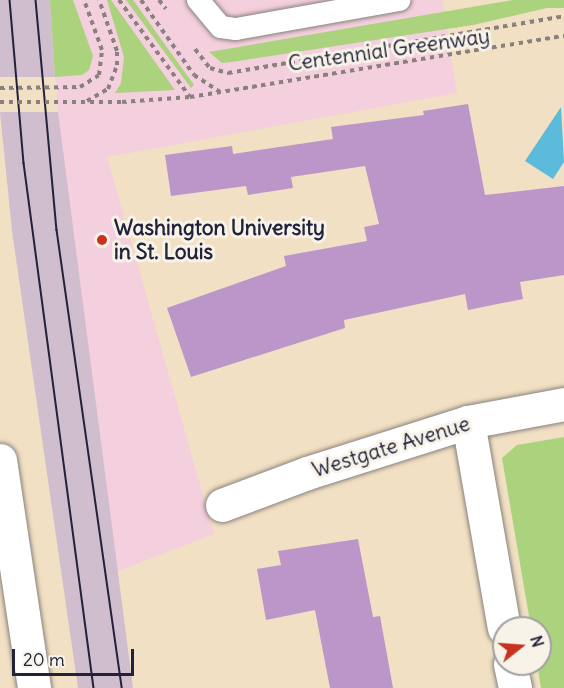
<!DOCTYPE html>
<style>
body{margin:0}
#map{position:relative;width:564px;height:688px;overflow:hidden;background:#f1e0c3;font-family:Delius,sans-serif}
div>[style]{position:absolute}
.built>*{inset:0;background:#f4cfdd}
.industrial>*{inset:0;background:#d0bdcd}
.green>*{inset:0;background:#abd27c}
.water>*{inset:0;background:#5cbbda}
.building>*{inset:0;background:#bc95c9}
.path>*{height:4px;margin-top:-2px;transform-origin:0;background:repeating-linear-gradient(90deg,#8a817f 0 4.5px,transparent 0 9px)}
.roads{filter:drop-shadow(0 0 2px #8a817f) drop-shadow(0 0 2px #8a817f)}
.lane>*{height:22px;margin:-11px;padding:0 11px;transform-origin:11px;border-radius:11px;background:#fff}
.street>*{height:33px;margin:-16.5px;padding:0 16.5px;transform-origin:16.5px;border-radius:16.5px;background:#fff}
.primary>*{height:33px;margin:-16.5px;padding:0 16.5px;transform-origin:16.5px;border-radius:16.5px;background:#fff}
.tram>*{height:1.5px;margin:-0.75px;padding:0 0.75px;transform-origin:0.75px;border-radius:0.75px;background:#22223b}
.path-bridge>*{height:4px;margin-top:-2px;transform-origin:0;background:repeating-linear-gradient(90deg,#8a817f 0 4.5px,transparent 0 9px)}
.dots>*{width:16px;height:16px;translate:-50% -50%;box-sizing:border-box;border:3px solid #f7f3e8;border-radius:50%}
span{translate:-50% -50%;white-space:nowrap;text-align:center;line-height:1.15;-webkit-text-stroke:6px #f7f3e8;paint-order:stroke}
.street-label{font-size:21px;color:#22223b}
.poi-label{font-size:21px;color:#22223b;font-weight:700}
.left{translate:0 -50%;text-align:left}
.north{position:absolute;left:492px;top:616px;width:60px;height:60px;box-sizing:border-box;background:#f7f3e8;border:2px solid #a29fa3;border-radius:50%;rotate:73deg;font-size:16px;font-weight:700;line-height:24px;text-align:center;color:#22223b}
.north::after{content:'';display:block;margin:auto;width:21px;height:27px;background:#c8321e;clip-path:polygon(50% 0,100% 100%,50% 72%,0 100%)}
.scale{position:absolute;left:12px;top:649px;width:122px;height:27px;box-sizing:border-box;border:3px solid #22223b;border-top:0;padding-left:8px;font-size:18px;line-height:21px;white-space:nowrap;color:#22223b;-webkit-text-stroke:4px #f7f3e8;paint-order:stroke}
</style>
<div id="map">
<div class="built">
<i style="clip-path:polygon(50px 0,442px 0,457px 93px,107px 157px,214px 534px,116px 572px,60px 136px)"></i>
</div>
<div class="industrial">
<i style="clip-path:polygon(0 0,50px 0,55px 77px,0 77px)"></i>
<i style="clip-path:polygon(0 112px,58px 112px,133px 688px,78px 688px,12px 231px)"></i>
</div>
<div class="green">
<i style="clip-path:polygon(50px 0,73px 0,93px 56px,89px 70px,82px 75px,55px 77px)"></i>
<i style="clip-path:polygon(107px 0,111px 0,175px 90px,115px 93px,121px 83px,124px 57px)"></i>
<i style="clip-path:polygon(126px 0,133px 0,194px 85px,191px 88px)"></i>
<i style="clip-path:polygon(513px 0,564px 0,564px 8px,547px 8px,473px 25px,232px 62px,222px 63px,209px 52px)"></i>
<i style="clip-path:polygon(564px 437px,564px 688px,541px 688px,537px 664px,540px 628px,531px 628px,502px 458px,517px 445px)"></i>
</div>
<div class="water">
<i style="clip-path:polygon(561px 107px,564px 162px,553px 179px,525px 161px)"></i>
</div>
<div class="building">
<i style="clip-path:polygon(468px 104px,485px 195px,564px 186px,564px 275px,520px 282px,523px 299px,468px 310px,465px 294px,344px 320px,345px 328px,191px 377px,167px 308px,286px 266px,284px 256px,367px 241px,364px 227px,379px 224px,365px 166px,291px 177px,293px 188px,248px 195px,246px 186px,171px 196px,165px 155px,232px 146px,233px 154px,333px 139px,331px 127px,424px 115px,423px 111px)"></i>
<i style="clip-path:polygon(358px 539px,373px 617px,380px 616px,393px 688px,330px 688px,315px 610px,266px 620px,257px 569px,281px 565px,278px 551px)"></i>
</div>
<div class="path">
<i style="left:119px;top:0;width:120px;rotate:53.8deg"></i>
<i style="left:141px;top:0;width:92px;rotate:54.8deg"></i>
<i style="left:194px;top:75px;width:30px;rotate:33deg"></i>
<i style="left:159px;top:0;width:11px;rotate:52deg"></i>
<i style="left:195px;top:49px;width:24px;rotate:52deg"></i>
<i style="left:210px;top:68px;width:19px;rotate:16deg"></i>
<i style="left:228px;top:73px;width:341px;rotate:-9.6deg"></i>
<i style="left:87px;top:101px;width:24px;rotate:-30deg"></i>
<i style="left:108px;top:89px;width:26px;rotate:-69deg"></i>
<i style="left:117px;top:65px;width:14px;rotate:-90deg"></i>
<i style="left:117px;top:51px;width:54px;rotate:-109.4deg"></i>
<i style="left:122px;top:102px;width:68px;rotate:-4.2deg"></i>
<i style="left:190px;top:97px;width:379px;rotate:-9.3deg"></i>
</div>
<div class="roads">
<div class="lane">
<i style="left:198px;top:0;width:35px;rotate:50deg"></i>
<i style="left:221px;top:27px;width:15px;rotate:8deg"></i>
<i style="left:236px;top:29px;width:166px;rotate:-10.1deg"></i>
</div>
<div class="street">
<i style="left:468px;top:422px;width:209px;rotate:80.1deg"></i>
<i style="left:222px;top:505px;width:91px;rotate:-20.6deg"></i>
<i style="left:307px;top:473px;width:169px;rotate:-17.6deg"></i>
<i style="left:468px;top:422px;width:98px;rotate:-10.6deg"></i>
<i style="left:510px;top:664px;width:25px;rotate:78deg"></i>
</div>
<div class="primary">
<i style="left:0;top:460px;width:231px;rotate:81.5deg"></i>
</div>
</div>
<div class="tram">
<i style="left:10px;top:0;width:164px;rotate:85.1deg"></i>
<i style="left:24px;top:163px;width:530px;rotate:82.41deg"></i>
<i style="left:36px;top:0;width:231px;rotate:84.8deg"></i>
<i style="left:57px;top:230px;width:463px;rotate:81.9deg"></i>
</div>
<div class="path-bridge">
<i style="left:0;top:88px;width:80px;rotate:-0.7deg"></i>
<i style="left:80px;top:87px;width:22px;rotate:-32deg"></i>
<i style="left:99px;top:75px;width:25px;rotate:-83deg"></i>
<i style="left:102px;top:50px;width:53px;rotate:-109.8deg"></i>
<i style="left:0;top:102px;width:122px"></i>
</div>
<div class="dots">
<i style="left:102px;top:240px;background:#c8321e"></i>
</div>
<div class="street-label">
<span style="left:389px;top:50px;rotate:-8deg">Centennial Greenway</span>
<span style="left:391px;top:447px;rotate:-17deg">Westgate Avenue</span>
</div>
<div class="poi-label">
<span class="left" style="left:114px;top:240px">Washington University<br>in St. Louis</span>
</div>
<div class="north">N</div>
<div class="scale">20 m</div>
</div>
